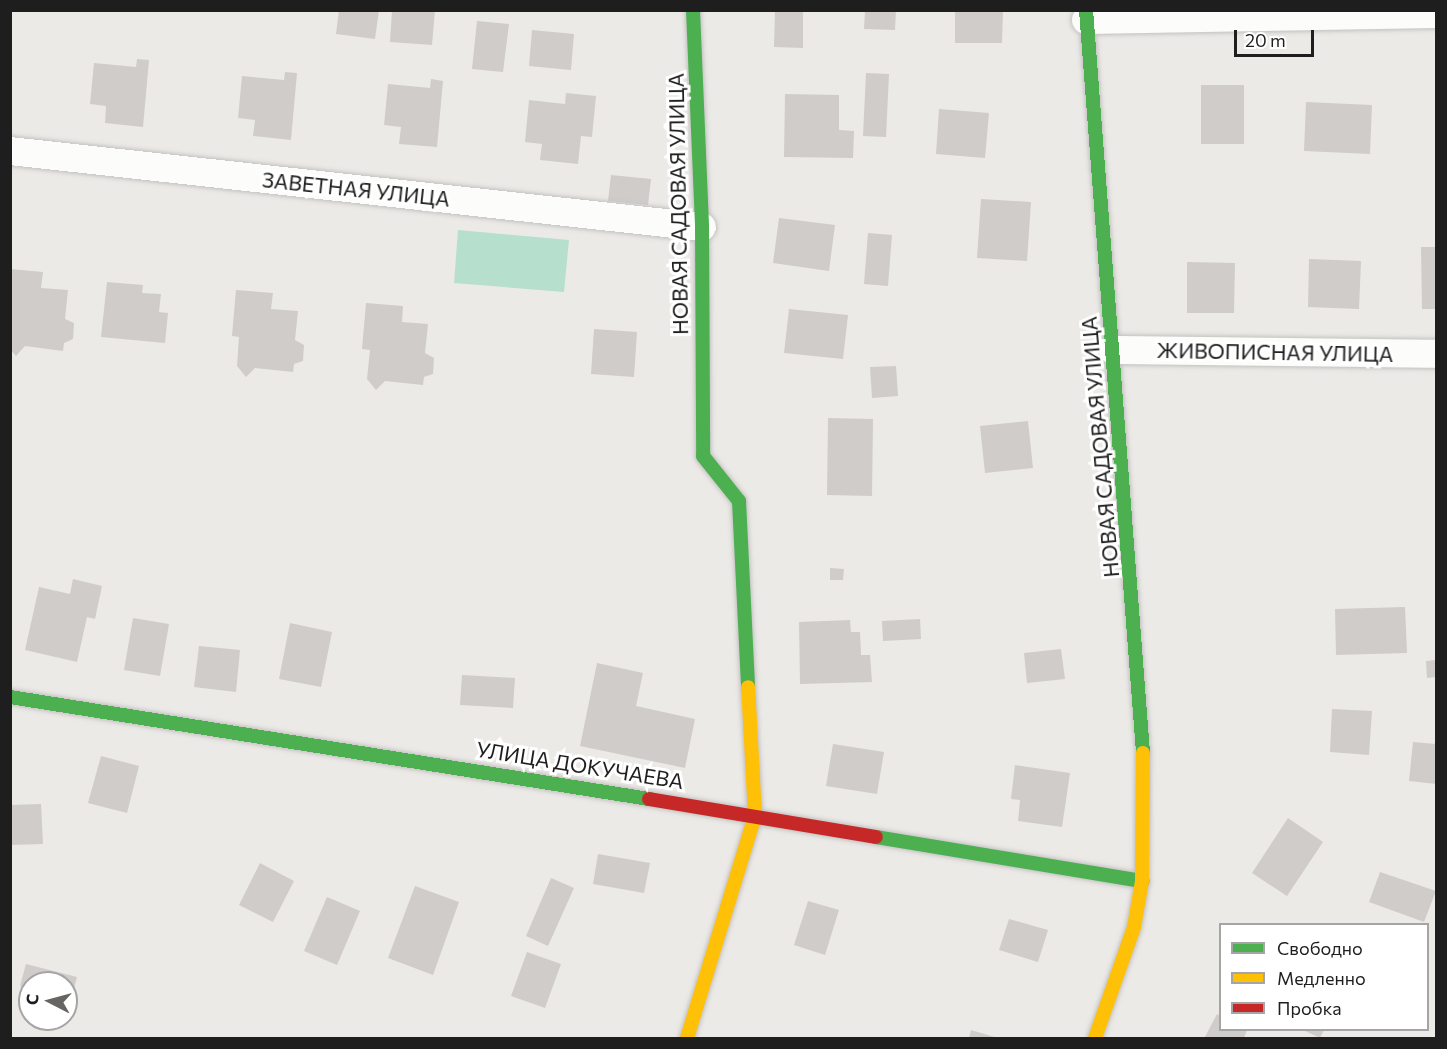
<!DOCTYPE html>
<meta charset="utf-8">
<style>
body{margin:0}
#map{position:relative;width:1447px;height:1049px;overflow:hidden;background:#eceae7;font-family:Commissioner,sans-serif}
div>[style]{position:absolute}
.pitch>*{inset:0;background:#b6dfce}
.building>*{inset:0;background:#cfccca}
.roads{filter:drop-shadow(0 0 2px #c3c2c1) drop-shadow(0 0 2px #c3c2c1)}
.street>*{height:28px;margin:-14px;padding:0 14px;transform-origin:14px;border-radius:14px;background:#fcfcfb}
.fast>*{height:14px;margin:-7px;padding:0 7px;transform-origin:7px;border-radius:7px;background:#4caf50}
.slow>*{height:14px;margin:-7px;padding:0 7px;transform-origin:7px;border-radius:7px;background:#ffc107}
.jam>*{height:14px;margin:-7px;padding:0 7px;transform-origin:7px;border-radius:7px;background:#c62828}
span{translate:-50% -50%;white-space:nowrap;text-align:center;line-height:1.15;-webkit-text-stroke:6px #fff;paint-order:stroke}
.street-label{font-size:21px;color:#1e1e1e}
.frame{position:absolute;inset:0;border:12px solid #1e1e1e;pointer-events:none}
.legend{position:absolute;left:1219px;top:923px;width:210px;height:108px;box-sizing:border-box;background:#fff;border:2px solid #a5a5a5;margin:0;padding:8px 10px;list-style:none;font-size:18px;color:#1e1e1e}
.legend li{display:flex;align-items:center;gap:12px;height:30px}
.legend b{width:30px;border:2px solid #a5a5a5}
.north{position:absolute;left:18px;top:971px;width:60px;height:60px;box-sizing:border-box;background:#fff;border:2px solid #a5a5a5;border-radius:50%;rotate:276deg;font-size:16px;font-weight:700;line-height:24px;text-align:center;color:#1e1e1e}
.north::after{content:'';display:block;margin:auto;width:21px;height:27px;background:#666564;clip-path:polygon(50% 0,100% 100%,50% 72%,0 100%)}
.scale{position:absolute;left:1234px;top:30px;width:80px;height:27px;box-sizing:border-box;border:3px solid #1e1e1e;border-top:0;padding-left:8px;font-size:18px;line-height:21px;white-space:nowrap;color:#1e1e1e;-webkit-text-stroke:4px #fff;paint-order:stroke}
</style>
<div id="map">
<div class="pitch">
<i style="clip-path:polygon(458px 230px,569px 240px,564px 292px,454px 283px)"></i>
</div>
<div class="building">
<i style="clip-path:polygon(339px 10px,379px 10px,375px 39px,336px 34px)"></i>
<i style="clip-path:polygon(392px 10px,435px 10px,432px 45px,390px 42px)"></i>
<i style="clip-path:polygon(775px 10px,803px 10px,803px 48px,774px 47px)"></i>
<i style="clip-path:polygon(865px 10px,896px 10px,895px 30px,864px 29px)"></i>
<i style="clip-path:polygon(955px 10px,1003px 10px,1002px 43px,955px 43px)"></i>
<i style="clip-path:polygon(477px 21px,509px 24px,503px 72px,472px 69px)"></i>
<i style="clip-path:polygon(532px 30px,574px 34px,571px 70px,529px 66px)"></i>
<i style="clip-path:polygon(137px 59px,149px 60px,143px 127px,105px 123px,106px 106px,90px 104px,94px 63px,136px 67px)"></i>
<i style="clip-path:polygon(285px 72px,297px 73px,291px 140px,253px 136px,255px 120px,238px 118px,242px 76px,284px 80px)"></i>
<i style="clip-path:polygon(866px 73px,889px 74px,886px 137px,863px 136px)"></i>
<i style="clip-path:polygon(431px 79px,443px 81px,437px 147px,399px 144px,401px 127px,384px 125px,388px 84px,430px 88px)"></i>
<i style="clip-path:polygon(1201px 85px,1244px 85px,1244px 144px,1201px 144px)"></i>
<i style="clip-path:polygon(566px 93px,596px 96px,592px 137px,581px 136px,578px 164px,540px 160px,542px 144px,525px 142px,529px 100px,565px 104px)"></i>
<i style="clip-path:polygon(785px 94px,839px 95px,839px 130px,854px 131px,853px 158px,784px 157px)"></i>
<i style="clip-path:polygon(1306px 102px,1372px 105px,1370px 154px,1304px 151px)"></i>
<i style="clip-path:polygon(939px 109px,989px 113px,985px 158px,936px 154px)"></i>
<i style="clip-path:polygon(611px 175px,651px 179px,648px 205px,608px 201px)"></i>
<i style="clip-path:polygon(981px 199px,1031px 202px,1027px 261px,977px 258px)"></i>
<i style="clip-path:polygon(779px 218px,835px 225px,829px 271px,773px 263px)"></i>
<i style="clip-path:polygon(868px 233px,892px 235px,888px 286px,864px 284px)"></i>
<i style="clip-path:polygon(1421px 247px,1436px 247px,1436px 309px,1422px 309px)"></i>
<i style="clip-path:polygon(1309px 259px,1361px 261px,1359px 309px,1308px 307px)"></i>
<i style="clip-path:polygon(1187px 262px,1235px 263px,1234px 313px,1187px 313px)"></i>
<i style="clip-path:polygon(10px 269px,43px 272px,41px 288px,68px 290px,65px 319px,74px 323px,73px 339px,64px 343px,63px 351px,25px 346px,16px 356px,10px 349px)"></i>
<i style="clip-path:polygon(107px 282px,143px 285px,142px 293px,161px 294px,159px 312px,168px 313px,165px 343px,101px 337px)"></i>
<i style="clip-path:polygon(236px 290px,273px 293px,271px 309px,298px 311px,295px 340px,304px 345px,303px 361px,294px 364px,293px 372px,255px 368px,246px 377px,237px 366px,239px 337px,232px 336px)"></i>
<i style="clip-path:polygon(366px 303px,403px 306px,402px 322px,428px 324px,425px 353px,434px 358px,433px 374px,424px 377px,423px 385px,385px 381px,376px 390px,367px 379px,370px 350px,362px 349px)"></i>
<i style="clip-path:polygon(789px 309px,848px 315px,843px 359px,784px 353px)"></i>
<i style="clip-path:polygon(594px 329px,637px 332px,634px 377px,591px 374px)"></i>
<i style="clip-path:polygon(896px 366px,898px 396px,872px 398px,870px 367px)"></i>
<i style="clip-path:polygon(828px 418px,873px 419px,872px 496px,827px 495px)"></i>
<i style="clip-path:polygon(1028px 421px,1033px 468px,985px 473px,980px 426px)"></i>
<i style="clip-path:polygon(830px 568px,844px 569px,843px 580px,830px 580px)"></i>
<i style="clip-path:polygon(73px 579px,102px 586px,95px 619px,87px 617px,77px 662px,25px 650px,39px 587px,70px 594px)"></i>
<i style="clip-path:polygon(1405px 607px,1407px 653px,1336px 655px,1335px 609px)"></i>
<i style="clip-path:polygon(133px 618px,169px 624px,160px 676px,124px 670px)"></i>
<i style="clip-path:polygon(920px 619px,921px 639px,883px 641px,882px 621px)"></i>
<i style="clip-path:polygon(850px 620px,851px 632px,860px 632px,861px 655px,870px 655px,872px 682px,800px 684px,799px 622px)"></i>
<i style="clip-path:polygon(290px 623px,332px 632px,321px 687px,279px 679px)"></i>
<i style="clip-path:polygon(199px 646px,240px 650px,236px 692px,194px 687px)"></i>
<i style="clip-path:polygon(1061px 649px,1065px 679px,1027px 683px,1024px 653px)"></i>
<i style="clip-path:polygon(1436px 660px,1436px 677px,1427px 678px,1426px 661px)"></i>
<i style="clip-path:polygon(597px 663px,643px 673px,636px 706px,695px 719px,685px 768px,580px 746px)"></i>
<i style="clip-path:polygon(462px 675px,515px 678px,513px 708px,460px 705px)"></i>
<i style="clip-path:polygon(1332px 709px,1372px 711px,1369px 755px,1330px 752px)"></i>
<i style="clip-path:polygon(1413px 742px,1436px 744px,1436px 784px,1409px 781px)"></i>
<i style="clip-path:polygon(833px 744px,884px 752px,877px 794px,826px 786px)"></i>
<i style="clip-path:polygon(101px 756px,139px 766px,127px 813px,88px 803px)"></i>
<i style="clip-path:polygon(1015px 765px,1070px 773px,1062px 827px,1018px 821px,1020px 800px,1011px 799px)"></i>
<i style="clip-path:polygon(41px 804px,43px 844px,10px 845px,10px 805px)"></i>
<i style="clip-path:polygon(1288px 818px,1323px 842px,1287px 896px,1252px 873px)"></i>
<i style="clip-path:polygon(598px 854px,650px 863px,644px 893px,593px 884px)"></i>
<i style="clip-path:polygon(260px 863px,294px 881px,273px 922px,239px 905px)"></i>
<i style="clip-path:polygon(1380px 872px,1436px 891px,1424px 922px,1369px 902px)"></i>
<i style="clip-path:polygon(551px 878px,574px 888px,548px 946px,526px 936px)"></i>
<i style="clip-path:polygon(415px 886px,459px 902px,433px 975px,388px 958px)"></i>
<i style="clip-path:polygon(327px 897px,360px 911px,337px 965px,304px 951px)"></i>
<i style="clip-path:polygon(808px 901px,839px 910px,825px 955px,794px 945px)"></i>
<i style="clip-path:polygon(1009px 919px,1048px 930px,1038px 962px,999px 950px)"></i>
<i style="clip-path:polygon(527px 952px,561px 964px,545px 1008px,511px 996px)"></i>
<i style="clip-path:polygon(26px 964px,77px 977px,71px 1000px,66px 998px,66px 983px,30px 983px,30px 989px,20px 986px)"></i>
<i style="clip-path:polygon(1217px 1014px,1220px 1016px,1220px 1030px,1247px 1030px,1244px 1038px,1205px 1037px)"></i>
<i style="clip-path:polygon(971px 1030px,998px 1038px,969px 1038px)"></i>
<i style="clip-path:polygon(1303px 1030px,1324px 1030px,1320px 1038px)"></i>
</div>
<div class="roads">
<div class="street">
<i style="left:1086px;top:20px;width:350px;rotate:-1deg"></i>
<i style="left:10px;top:151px;width:696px;rotate:6.27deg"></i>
<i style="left:1113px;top:350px;width:323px;rotate:0.7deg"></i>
</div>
<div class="fast">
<i style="left:693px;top:10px;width:217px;rotate:87.6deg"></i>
<i style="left:702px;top:227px;width:229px;rotate:89.7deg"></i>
<i style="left:703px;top:456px;width:58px;rotate:51.3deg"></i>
<i style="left:739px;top:501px;width:186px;rotate:87.2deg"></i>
<i style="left:1086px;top:10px;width:745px;rotate:85.61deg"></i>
<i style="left:10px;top:697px;width:647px;rotate:9.07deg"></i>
<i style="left:876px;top:837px;width:270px;rotate:9.4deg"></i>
</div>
<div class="slow">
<i style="left:687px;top:1038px;width:233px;rotate:-73deg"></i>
<i style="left:755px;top:815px;width:128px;rotate:-93.1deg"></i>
<i style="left:1095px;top:1038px;width:118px;rotate:-70.6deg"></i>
<i style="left:1134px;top:927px;width:47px;rotate:-80.1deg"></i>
<i style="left:1142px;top:881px;width:128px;rotate:-89.6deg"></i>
</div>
<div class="jam">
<i style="left:649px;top:799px;width:230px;rotate:9.5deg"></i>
</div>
</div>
<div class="street-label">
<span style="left:356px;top:189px;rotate:6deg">ЗАВЕТНАЯ УЛИЦА</span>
<span style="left:678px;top:204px;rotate:-91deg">НОВАЯ САДОВАЯ УЛИЦА</span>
<span style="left:1275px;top:352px;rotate:1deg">ЖИВОПИСНАЯ УЛИЦА</span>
<span style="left:1100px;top:447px;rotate:-95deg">НОВАЯ САДОВАЯ УЛИЦА</span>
<span style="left:580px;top:765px;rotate:9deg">УЛИЦА ДОКУЧАЕВА</span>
</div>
<div class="frame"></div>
<ul class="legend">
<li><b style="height:8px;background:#4caf50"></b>Свободно</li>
<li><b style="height:8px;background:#ffc107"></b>Медленно</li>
<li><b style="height:8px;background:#c62828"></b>Пробка</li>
</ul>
<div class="north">С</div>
<div class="scale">20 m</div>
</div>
